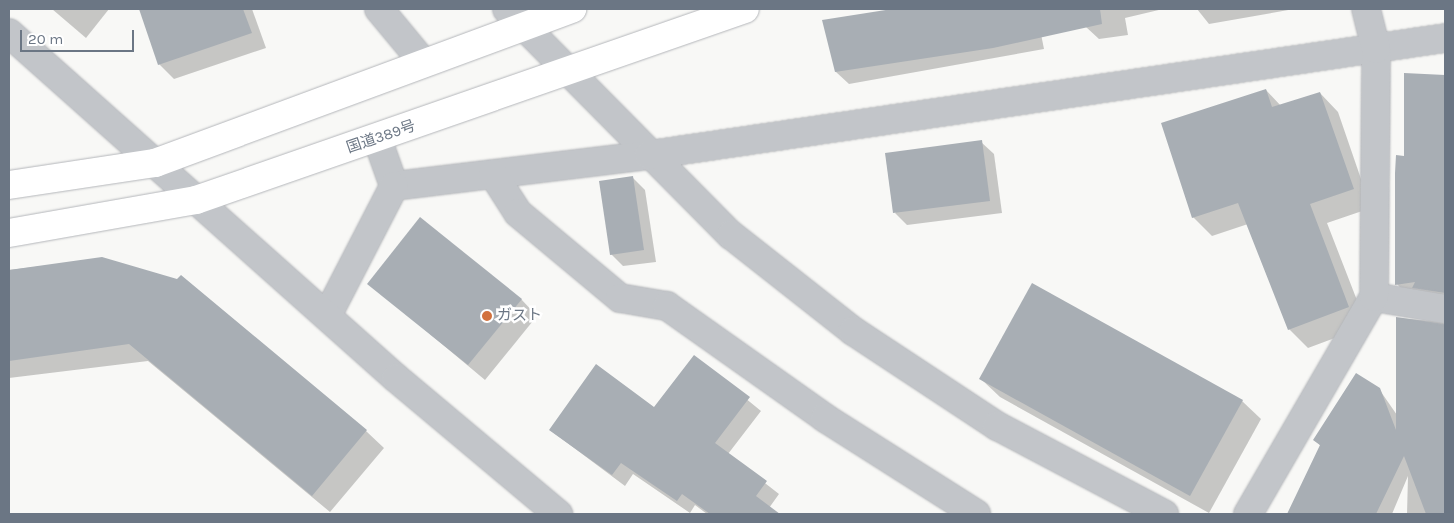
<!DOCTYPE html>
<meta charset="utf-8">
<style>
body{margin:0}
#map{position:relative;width:1454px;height:523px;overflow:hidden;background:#f8f8f6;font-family:Karla,"Noto Sans JP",sans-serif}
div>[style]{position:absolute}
.shadow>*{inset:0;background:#0003}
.building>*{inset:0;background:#a8aeb4}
.roads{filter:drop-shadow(0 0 1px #b4b6ba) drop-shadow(0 0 1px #b4b6ba)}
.minor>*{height:28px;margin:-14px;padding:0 14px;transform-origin:14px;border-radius:14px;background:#c2c5c9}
.tertiary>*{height:28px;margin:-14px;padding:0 14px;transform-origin:14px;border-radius:14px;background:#c2c5c9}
.trunk>*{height:28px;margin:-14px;padding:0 14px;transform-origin:14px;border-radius:14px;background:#fff}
.dots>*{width:14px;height:14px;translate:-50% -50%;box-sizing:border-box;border:2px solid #fff;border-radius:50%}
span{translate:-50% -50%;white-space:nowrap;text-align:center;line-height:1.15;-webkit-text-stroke:5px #fff;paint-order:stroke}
.street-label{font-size:15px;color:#6b7684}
.poi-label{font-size:15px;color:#6b7684}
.left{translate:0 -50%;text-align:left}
.frame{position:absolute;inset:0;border:10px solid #6b7684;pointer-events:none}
.scale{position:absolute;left:20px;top:30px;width:114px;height:22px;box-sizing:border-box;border:2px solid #6b7684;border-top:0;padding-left:6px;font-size:15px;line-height:18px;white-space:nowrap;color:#6b7684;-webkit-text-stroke:4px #fff;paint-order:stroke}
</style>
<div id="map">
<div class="shadow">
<i style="clip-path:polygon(52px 9px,109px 9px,86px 38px)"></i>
<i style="clip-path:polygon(141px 9px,252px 9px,266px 48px,174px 79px,159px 64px)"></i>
<i style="clip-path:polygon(905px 9px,1036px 9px,1044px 49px,849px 84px,836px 72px,824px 21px)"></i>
<i style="clip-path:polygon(1083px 9px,1163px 9px,1125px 18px,1128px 35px,1099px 39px,1086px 27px)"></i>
<i style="clip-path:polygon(1197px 9px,1294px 9px,1209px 24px)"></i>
<i style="clip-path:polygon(1405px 74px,1445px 76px,1445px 303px,1407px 295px,1397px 284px,1406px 157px)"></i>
<i style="clip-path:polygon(1266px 90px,1281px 106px,1320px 93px,1338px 112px,1371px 208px,1327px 223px,1367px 326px,1308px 348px,1289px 329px,1248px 224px,1212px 236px,1193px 217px)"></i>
<i style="clip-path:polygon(981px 142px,994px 154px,1002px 213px,907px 225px,895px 213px)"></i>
<i style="clip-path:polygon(633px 178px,645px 190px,656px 262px,623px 266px,611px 254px)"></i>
<i style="clip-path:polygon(102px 259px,366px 431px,384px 448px,330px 512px,148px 361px,9px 378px,9px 270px)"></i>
<i style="clip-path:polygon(369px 283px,521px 299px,537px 316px,485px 380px)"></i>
<i style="clip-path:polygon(1397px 318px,1445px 322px,1445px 514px,1407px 514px,1408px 476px,1392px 514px,1295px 514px,1290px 510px,1321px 446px,1314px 440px,1379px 389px,1397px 415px)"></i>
<i style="clip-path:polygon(695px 357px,761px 411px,728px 454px,779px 494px,769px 508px,778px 514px,707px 514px,695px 505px,690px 513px,633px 474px,625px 486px,550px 430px,655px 409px)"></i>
<i style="clip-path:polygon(981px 379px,1242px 401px,1261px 419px,1209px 513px,1000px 397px)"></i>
</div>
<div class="building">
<i style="clip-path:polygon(139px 9px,243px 9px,252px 33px,158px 65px)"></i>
<i style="clip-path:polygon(892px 9px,1100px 9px,1102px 24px,993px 48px,835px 72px,822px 20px)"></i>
<i style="clip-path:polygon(1404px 73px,1445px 75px,1445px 293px,1412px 288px,1415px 282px,1395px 285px,1395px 173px,1396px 155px,1404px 156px)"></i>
<i style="clip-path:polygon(1266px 89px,1272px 107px,1320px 92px,1354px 189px,1310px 204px,1349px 307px,1288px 330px,1238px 203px,1192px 218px,1161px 123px)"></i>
<i style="clip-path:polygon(982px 140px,990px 201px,893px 213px,885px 153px)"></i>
<i style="clip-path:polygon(633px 176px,644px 250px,610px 255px,599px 181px)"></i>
<i style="clip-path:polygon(420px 217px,522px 299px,468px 365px,367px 284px)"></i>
<i style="clip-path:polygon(102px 257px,177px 279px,181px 275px,367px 430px,312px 496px,129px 344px,9px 361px,9px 270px)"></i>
<i style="clip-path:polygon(1032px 283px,1243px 400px,1190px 496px,979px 379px)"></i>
<i style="clip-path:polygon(1396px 317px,1445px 324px,1445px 514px,1426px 514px,1404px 456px,1376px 514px,1287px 514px,1320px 445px,1313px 440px,1356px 373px,1380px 388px,1396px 430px)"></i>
<i style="clip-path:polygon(694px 355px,750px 397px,715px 443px,767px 481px,756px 496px,780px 514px,710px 514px,682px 494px,677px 501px,621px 463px,612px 475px,549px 430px,596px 364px,654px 407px)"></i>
</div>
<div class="roads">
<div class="minor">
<i style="left:379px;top:9px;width:69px;rotate:50.3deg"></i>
<i style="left:507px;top:9px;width:318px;rotate:45.3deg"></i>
<i style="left:731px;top:235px;width:155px;rotate:38.2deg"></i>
<i style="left:853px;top:331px;width:173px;rotate:33.4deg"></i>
<i style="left:997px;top:426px;width:189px;rotate:27.8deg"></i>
<i style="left:377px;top:138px;width:51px;rotate:70.5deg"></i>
<i style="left:394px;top:186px;width:257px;rotate:-6.9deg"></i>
<i style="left:649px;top:155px;width:805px;rotate:-8.36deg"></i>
<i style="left:493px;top:174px;width:46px;rotate:57.3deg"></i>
<i style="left:518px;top:213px;width:133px;rotate:39.8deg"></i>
<i style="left:620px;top:298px;width:48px;rotate:9.7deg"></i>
<i style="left:667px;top:306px;width:194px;rotate:35.3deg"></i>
<i style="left:825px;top:418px;width:179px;rotate:32.4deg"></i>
<i style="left:1374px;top:297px;width:72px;rotate:9.6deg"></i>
<i style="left:327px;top:316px;width:146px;rotate:-62.7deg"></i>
<i style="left:1248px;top:514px;width:251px;rotate:-59.9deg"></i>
<i style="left:1374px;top:297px;width:248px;rotate:-89.5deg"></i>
<i style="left:1376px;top:49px;width:41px;rotate:-104deg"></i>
</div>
<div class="tertiary">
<i style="left:9px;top:33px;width:518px;rotate:41.72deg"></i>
<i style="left:396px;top:378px;width:212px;rotate:40deg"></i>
</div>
<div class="trunk">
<i style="left:9px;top:185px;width:148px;rotate:-8.6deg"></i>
<i style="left:155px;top:163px;width:445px;rotate:-20.3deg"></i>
<i style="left:9px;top:233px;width:190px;rotate:-10deg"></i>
<i style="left:196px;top:200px;width:581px;rotate:-19.18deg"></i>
</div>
</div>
<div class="dots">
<i style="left:487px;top:316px;background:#d2713d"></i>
</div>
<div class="street-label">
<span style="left:381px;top:137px;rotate:-19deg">国道389号</span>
</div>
<div class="poi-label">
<span class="left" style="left:497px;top:316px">ガスト</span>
</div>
<div class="frame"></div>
<div class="scale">20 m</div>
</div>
